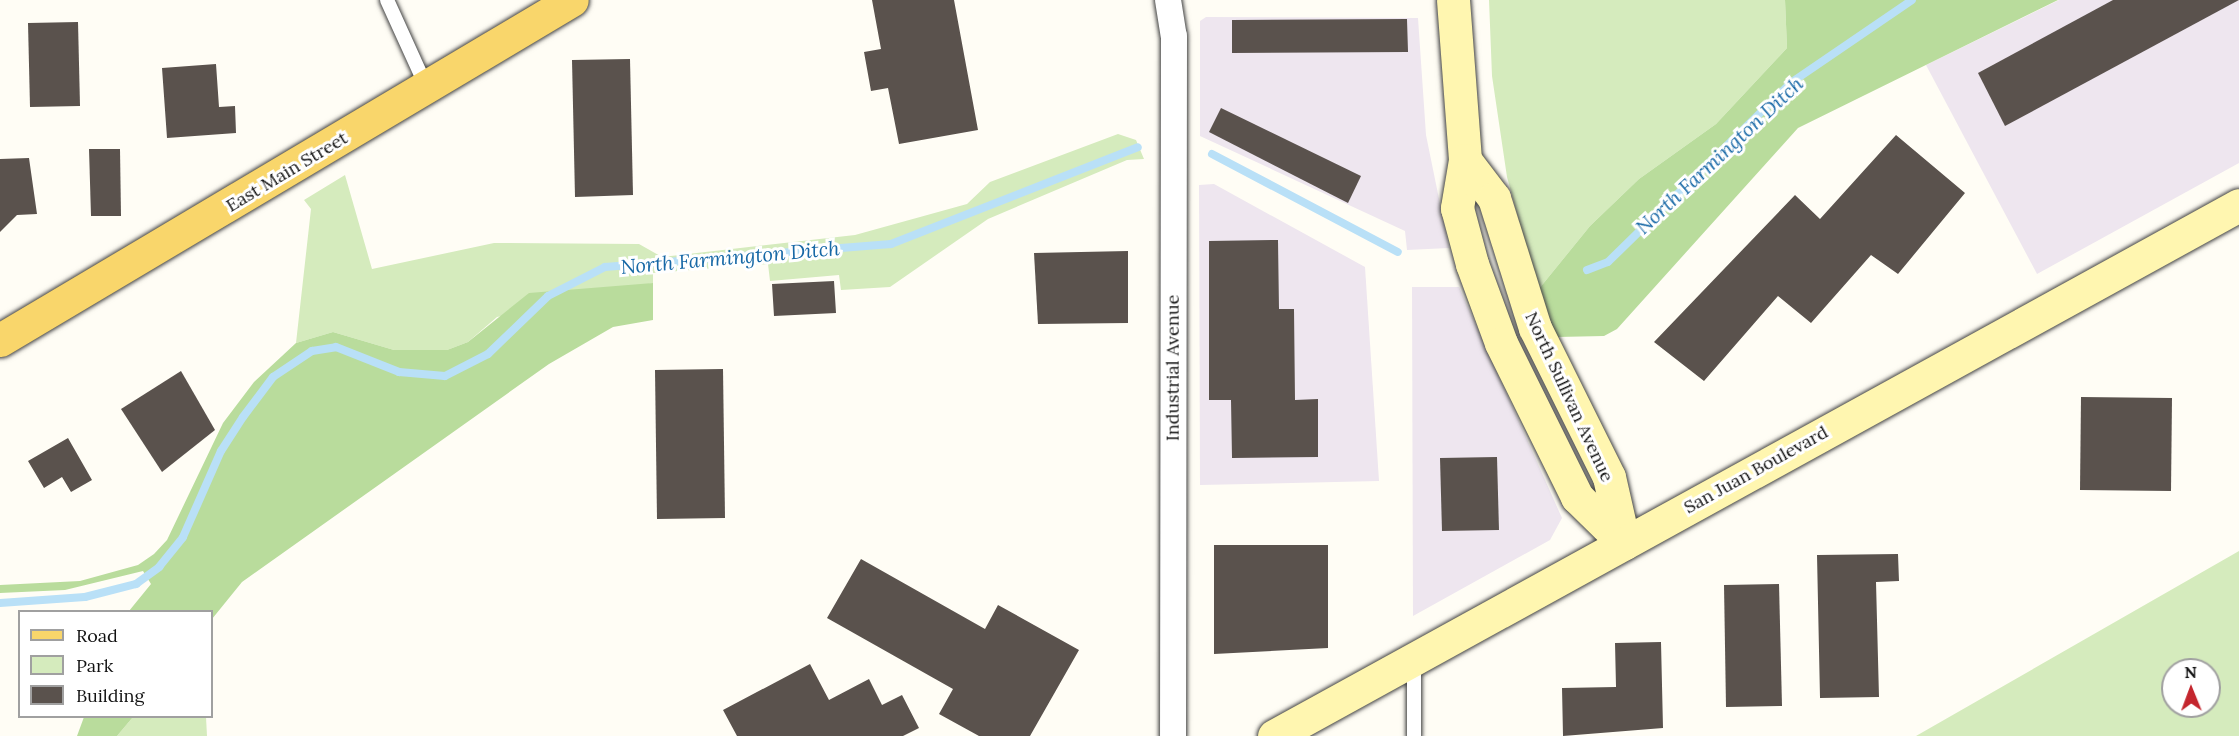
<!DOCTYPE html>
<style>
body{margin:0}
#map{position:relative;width:2239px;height:736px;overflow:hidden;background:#fffdf5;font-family:Lora,serif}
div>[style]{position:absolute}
.industrial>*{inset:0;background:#eee6ef}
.green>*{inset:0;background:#d5ebbd}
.forest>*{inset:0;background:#b9dc9c}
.stream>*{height:8px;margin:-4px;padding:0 4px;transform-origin:4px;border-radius:4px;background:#b9e0f7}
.building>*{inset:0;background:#5a524d}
.roads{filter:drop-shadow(0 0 2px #444) drop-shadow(0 0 2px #444)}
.lane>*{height:14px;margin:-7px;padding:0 7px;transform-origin:7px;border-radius:7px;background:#fff}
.street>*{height:26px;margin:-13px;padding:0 13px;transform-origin:13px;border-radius:13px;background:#fff}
.secondary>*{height:33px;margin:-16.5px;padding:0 16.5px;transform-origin:16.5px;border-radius:16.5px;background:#fff6b0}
.primary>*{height:33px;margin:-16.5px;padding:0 16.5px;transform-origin:16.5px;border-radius:16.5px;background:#f9d66b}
span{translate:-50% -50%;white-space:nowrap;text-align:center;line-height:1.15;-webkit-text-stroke:6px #fff;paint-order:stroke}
.street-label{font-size:18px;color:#111}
.water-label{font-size:20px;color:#1768a6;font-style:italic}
.legend{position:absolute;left:18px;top:610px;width:195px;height:108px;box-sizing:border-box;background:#fff;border:2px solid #a0a0a0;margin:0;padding:8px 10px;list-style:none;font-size:18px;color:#111}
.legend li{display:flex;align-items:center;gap:12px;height:30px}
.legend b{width:30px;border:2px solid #a0a0a0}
.north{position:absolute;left:2161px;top:658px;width:60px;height:60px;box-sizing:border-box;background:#fff;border:2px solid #a0a0a0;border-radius:50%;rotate:359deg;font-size:16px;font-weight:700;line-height:24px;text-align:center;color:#111}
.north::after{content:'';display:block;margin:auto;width:21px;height:27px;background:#c4262e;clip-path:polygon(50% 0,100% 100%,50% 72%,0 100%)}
</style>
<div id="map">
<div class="industrial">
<i style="clip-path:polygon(2059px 0,2239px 0,2239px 163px,2037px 274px,1926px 65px)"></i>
<i style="clip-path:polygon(1206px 17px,1418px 18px,1426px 135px,1449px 248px,1407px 250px,1405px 231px,1200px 136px,1200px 21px)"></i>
<i style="clip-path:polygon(1214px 184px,1365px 267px,1379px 481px,1200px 485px,1199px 185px)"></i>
<i style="clip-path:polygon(1412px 287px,1459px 287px,1562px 518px,1550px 540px,1413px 616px)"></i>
</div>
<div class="green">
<i style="clip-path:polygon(1489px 0,1785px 0,1787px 48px,1716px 124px,1639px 179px,1590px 226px,1538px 290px,1507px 177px,1492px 76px)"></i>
<i style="clip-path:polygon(1118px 134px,1136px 140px,1144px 159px,1127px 160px,988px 219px,890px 287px,841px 290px,839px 275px,770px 281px,768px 264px,653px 273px,653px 283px,497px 317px,468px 342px,447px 350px,394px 350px,333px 332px,296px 343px,311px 209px,304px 200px,345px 175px,372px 269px,494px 243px,639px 244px,662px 257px,855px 235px,967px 204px,990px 182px)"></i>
<i style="clip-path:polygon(evenodd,2239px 551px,2239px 736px,1916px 736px,2239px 551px,2173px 670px,2209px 670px,2209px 706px,2173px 706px,2173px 670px)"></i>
<i style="clip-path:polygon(133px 717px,206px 717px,207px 736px,117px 736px)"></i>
</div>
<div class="forest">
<i style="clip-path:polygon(1785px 0,2058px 0,1798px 128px,1617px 329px,1604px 336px,1557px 337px,1538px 290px,1590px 226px,1639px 179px,1716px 124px,1787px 48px)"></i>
<i style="clip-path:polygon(653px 283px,653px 320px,613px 327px,549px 364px,242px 582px,212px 619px,212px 612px,129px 611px,151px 584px,143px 571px,65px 590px,0 593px,0 585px,80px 581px,138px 565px,154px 554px,167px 540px,223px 423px,254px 382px,296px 343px,333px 332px,394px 350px,447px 350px,468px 342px,529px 293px)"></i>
<i style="clip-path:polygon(84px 717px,84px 716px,133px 717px,117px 736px,77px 736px)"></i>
</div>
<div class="stream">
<i style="left:1212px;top:154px;width:210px;rotate:27.8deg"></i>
<i style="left:1587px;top:270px;width:22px;rotate:-21deg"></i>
<i style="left:1608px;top:262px;width:257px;rotate:-44.4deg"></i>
<i style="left:1792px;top:82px;width:145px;rotate:-34.3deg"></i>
<i style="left:0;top:603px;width:85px;rotate:-4deg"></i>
<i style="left:85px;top:597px;width:53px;rotate:-14.3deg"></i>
<i style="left:136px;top:584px;width:29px;rotate:-36deg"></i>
<i style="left:159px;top:567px;width:38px;rotate:-51deg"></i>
<i style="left:183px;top:537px;width:94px;rotate:-66.2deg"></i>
<i style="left:221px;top:451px;width:40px;rotate:-57.1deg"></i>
<i style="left:243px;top:417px;width:50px;rotate:-53.1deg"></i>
<i style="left:273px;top:377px;width:47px;rotate:-33.7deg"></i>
<i style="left:312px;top:351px;width:24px;rotate:-9deg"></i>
<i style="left:336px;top:347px;width:68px;rotate:21.6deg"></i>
<i style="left:399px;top:372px;width:46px;rotate:5deg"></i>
<i style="left:445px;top:376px;width:48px;rotate:-27.1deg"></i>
<i style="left:488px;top:354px;width:83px;rotate:-44deg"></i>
<i style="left:548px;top:296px;width:64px;rotate:-27deg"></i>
<i style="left:605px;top:267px;width:287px;rotate:-4.6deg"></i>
<i style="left:891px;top:244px;width:265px;rotate:-21.4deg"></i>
</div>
<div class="building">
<i style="clip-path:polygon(872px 0,954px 0,978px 130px,899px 144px,888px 88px,871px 91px,864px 52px,881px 49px)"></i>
<i style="clip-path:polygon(2113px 0,2239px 0,2005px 126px,1978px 73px)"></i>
<i style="clip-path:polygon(1407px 19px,1408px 52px,1232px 53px,1232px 20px)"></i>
<i style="clip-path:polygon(78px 22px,80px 106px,30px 107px,28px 23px)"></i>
<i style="clip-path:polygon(630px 59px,633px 195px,575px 197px,572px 60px)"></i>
<i style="clip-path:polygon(216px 64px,219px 107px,235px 106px,236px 133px,167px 138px,162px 68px)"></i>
<i style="clip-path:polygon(1221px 108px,1361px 176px,1348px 203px,1209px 132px)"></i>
<i style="clip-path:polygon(1896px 135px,1965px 193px,1898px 274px,1871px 255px,1811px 323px,1778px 296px,1704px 381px,1654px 342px,1795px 195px,1820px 219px)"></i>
<i style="clip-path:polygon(89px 149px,120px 149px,121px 216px,91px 216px)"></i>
<i style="clip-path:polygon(29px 158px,37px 214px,17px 215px,0 232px,0 159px)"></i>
<i style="clip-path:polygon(1278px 240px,1279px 309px,1294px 309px,1295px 400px,1318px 399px,1318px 457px,1232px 458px,1231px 400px,1209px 400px,1209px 241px)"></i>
<i style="clip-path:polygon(1128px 251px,1128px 323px,1038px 324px,1034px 253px)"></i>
<i style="clip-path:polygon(834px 281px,836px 313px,774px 316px,772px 284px)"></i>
<i style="clip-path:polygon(723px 369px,725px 518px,657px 519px,655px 370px)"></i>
<i style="clip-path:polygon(181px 371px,215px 430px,162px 472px,121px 409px)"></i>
<i style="clip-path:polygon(2081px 397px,2172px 398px,2171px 491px,2080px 490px)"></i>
<i style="clip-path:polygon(68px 438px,92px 480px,71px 492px,62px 477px,44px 488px,28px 461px)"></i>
<i style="clip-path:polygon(1497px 457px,1499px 530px,1442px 531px,1440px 458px)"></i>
<i style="clip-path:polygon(1214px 545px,1328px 545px,1328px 648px,1214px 654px)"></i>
<i style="clip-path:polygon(1898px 554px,1899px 581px,1876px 582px,1879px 697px,1820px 698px,1817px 555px)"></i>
<i style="clip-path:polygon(861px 559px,985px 629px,998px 605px,1079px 650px,1030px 736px,979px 736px,939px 714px,953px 689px,827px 618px)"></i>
<i style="clip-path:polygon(1779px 584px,1782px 706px,1726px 707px,1724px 585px)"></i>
<i style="clip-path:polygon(1661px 642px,1663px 728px,1563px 736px,1562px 688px,1616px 687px,1615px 643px)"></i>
<i style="clip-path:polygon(810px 664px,829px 700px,869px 679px,882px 705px,902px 695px,919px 728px,903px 736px,737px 736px,723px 710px)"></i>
</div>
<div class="roads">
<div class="lane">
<i style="left:387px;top:0;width:97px;rotate:65.6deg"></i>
<i style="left:1414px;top:661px;width:75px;rotate:90deg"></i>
</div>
<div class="street">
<i style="left:1168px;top:0;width:36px;rotate:81deg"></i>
<i style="left:1174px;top:36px;width:700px;rotate:90.08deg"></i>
</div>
<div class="secondary">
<i style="left:1453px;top:0;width:160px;rotate:85.7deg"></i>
<i style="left:1465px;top:160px;width:49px;rotate:99.5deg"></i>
<i style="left:1457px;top:208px;width:58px;rotate:75deg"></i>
<i style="left:1472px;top:264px;width:84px;rotate:69.8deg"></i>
<i style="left:1501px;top:343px;width:172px;rotate:63.7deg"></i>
<i style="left:1577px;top:497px;width:66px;rotate:44.4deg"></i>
<i style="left:1465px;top:160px;width:48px;rotate:52.7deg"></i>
<i style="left:1494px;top:198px;width:136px;rotate:72.5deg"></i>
<i style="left:1535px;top:328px;width:166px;rotate:63.6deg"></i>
<i style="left:1609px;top:477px;width:68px;rotate:77.2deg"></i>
<i style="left:1274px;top:736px;width:1101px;rotate:-28.82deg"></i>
</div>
<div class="primary">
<i style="left:0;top:340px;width:665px;rotate:-30.73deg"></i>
</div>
</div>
<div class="street-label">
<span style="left:287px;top:172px;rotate:-31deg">East Main Street</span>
<span style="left:1173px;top:368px;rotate:-90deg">Industrial Avenue</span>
<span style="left:1569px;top:397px;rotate:65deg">North Sullivan Avenue</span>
<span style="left:1756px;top:470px;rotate:-29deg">San Juan Boulevard</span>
</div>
<div class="water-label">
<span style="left:1719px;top:155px;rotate:-43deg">North Farmington Ditch</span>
<span style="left:730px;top:257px;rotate:-5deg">North Farmington Ditch</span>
</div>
<ul class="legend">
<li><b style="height:8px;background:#f9d66b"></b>Road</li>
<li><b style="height:16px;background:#d5ebbd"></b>Park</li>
<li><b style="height:16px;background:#5a524d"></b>Building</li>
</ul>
<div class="north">N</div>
</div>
